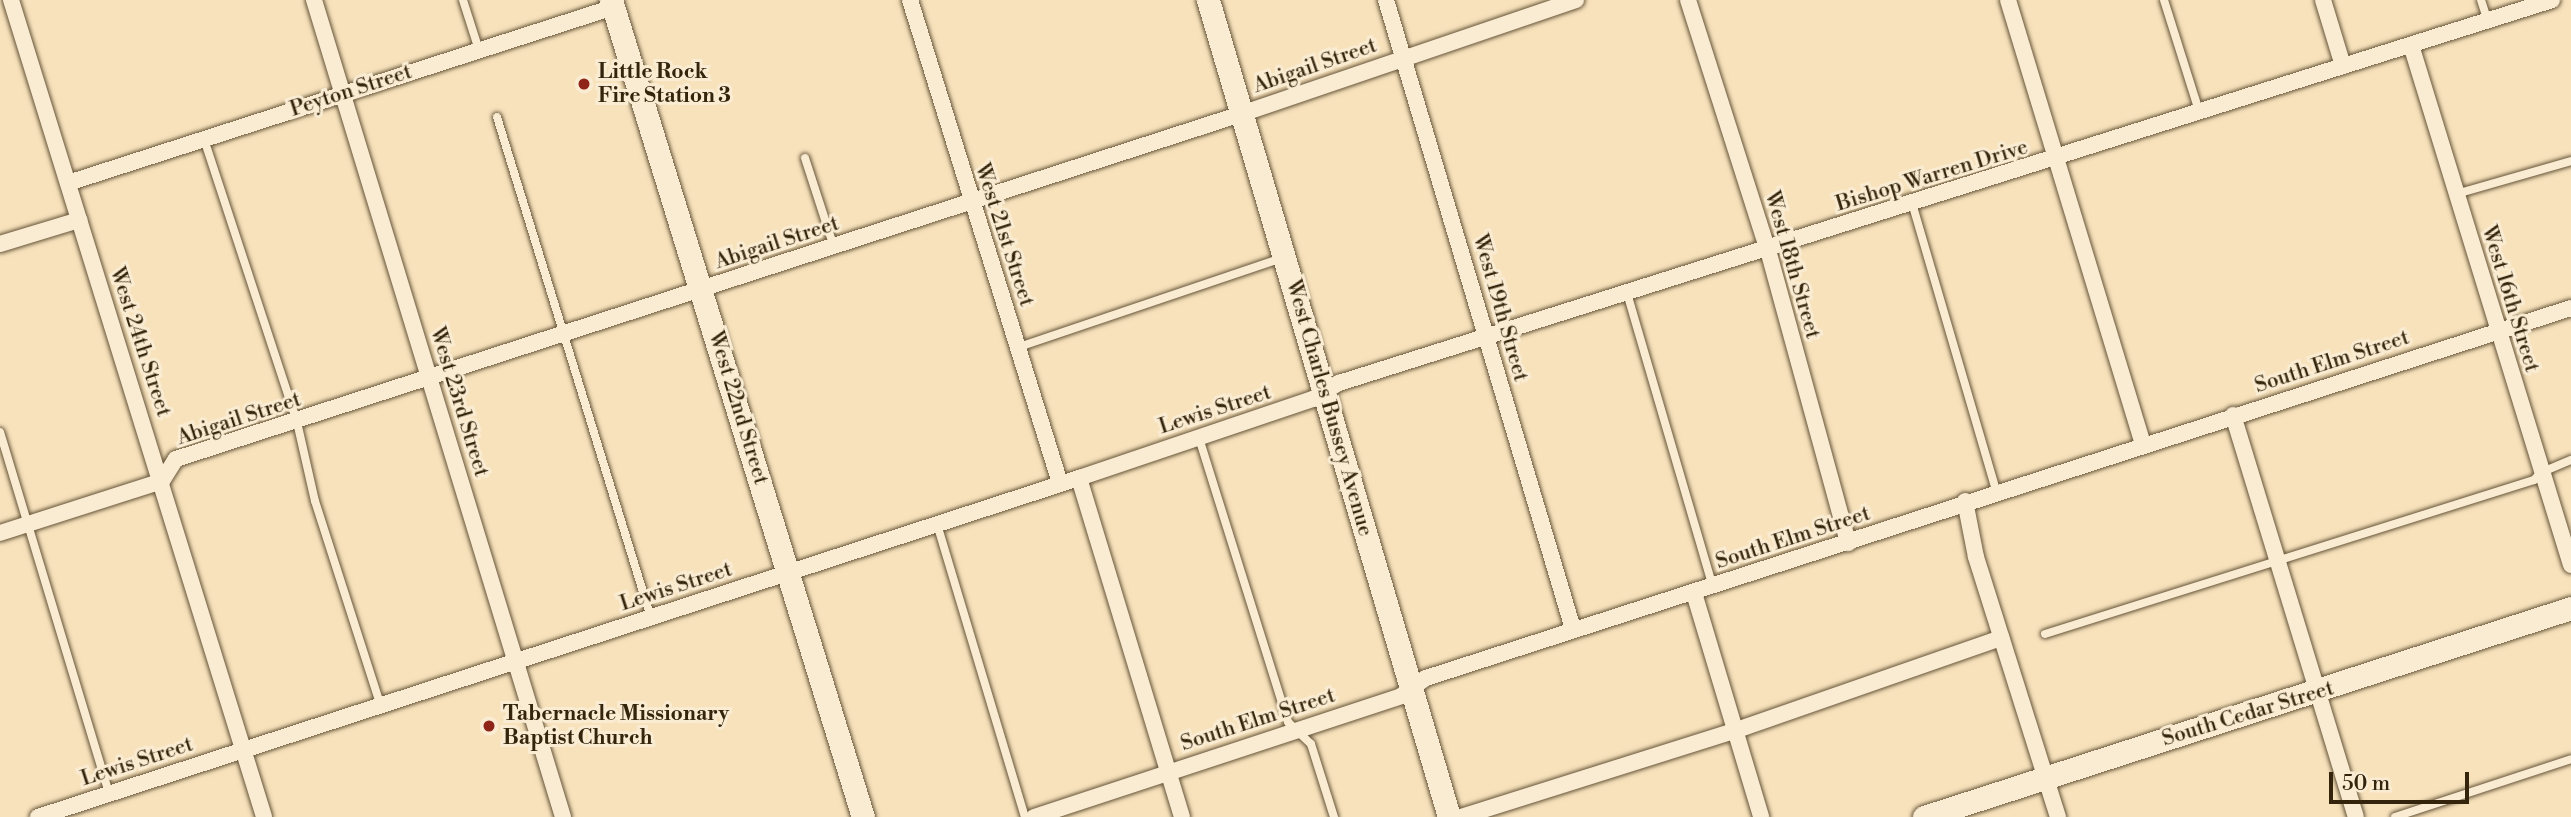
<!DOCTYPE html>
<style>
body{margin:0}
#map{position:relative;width:2571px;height:817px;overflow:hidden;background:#f7e2bc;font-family:"Libre Bodoni",serif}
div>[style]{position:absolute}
.roads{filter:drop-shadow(0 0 2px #665438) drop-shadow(0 0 2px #665438)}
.lane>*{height:8px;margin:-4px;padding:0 4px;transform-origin:4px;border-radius:4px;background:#faecd3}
.street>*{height:16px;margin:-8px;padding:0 8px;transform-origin:8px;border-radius:8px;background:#faecd3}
.secondary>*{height:23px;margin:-11.5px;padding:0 11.5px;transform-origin:11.5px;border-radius:11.5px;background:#faecd3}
.dots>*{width:19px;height:19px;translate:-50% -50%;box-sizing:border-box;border:4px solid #faecd3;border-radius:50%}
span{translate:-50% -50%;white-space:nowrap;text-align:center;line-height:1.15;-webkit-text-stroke:6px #faecd3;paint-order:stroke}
.street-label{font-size:21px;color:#35240c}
.poi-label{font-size:21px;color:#35240c;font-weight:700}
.left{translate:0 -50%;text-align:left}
.scale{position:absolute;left:2329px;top:772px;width:140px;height:32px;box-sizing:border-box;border:4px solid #35240c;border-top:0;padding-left:9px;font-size:21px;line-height:24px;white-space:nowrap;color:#35240c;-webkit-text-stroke:5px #faecd3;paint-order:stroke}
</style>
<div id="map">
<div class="roads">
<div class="lane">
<i style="left:463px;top:0;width:52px;rotate:72.3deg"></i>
<i style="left:2164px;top:0;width:120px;rotate:72.5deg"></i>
<i style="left:2481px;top:0;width:22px;rotate:72deg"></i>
<i style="left:497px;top:117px;width:524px;rotate:72.91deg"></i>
<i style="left:204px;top:139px;width:298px;rotate:71.8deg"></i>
<i style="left:297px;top:422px;width:81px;rotate:77.2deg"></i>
<i style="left:315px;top:501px;width:215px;rotate:72.2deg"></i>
<i style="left:805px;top:158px;width:94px;rotate:72deg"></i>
<i style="left:2456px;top:194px;width:120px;rotate:-16deg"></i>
<i style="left:1912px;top:203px;width:300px;rotate:73.7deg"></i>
<i style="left:1627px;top:293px;width:306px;rotate:73.7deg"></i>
<i style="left:1019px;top:347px;width:278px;rotate:-18.7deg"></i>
<i style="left:0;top:432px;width:378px;rotate:73.2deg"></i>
<i style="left:1199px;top:438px;width:298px;rotate:72.6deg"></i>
<i style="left:1288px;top:722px;width:32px;rotate:44deg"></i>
<i style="left:1311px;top:744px;width:77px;rotate:72.5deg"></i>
<i style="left:937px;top:524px;width:306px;rotate:73.3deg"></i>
<i style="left:2045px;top:634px;width:513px;rotate:-17.48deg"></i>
<i style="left:2534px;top:480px;width:9px;rotate:-49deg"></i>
<i style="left:2540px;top:473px;width:34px;rotate:-23deg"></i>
<i style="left:2395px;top:817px;width:185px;rotate:-18.2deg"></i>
</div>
<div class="street">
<i style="left:11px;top:0;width:855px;rotate:72.79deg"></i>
<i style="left:314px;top:0;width:854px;rotate:73.05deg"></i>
<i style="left:910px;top:0;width:506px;rotate:72.75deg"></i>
<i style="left:1386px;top:0;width:656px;rotate:73.44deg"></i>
<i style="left:1688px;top:0;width:262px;rotate:72.3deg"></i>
<i style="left:1768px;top:250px;width:304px;rotate:74.7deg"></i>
<i style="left:2008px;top:0;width:463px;rotate:73.1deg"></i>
<i style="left:2323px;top:0;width:69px;rotate:73.1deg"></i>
<i style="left:2411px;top:45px;width:544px;rotate:72.9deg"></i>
<i style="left:68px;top:183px;width:574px;rotate:-17.87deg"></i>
<i style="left:0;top:244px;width:83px;rotate:-16.9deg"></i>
<i style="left:2233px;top:415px;width:420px;rotate:73deg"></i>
<i style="left:1079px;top:478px;width:354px;rotate:73.1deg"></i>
<i style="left:1965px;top:501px;width:57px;rotate:78.9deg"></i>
<i style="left:1976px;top:557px;width:273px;rotate:72.5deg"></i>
<i style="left:0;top:533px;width:170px;rotate:-17.8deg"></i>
<i style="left:162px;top:481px;width:26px;rotate:-58deg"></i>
<i style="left:176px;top:459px;width:1119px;rotate:-17.95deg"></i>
<i style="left:1241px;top:114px;width:354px;rotate:-18.8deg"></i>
<i style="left:1694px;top:593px;width:234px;rotate:73.3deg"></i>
<i style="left:38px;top:817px;width:1095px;rotate:-18.04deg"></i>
<i style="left:1079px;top:478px;width:247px;rotate:-18.7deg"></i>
<i style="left:1313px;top:399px;width:31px;rotate:-32deg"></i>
<i style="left:1339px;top:383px;width:1272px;rotate:-17.52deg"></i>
<i style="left:1034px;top:817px;width:386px;rotate:-18.2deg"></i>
<i style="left:1401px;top:696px;width:31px;rotate:-36deg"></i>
<i style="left:1426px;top:678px;width:1203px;rotate:-17.91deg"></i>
<i style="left:1461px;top:817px;width:286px;rotate:-17.5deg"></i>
<i style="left:1734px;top:731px;width:283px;rotate:-19.2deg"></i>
</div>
<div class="secondary">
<i style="left:611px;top:0;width:855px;rotate:72.86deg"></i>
<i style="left:1208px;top:0;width:852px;rotate:73.56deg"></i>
<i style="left:1924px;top:817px;width:680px;rotate:-17.9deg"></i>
</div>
</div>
<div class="dots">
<i style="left:584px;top:84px;background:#8f2418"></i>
<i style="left:489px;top:726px;background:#8f2418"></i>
</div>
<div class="street-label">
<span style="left:1315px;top:66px;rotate:-19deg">Abigail Street</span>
<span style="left:351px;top:91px;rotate:-18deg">Peyton Street</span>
<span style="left:1932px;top:176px;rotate:-17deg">Bishop Warren Drive</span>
<span style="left:1004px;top:235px;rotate:72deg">West 21st Street</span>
<span style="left:777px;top:243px;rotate:-18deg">Abigail Street</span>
<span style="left:1792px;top:265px;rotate:74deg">West 18th Street</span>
<span style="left:2510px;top:299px;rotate:73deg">West 16th Street</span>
<span style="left:1500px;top:308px;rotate:74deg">West 19th Street</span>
<span style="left:140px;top:342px;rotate:72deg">West 24th Street</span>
<span style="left:2332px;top:362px;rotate:-18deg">South Elm Street</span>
<span style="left:459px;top:402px;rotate:73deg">West 23rd Street</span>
<span style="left:738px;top:408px;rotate:73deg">West 22nd Street</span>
<span style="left:1329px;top:408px;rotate:74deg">West Charles Bussey Avenue</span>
<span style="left:1215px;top:410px;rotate:-18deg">Lewis Street</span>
<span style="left:239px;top:419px;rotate:-18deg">Abigail Street</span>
<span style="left:1793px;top:538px;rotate:-18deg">South Elm Street</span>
<span style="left:676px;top:587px;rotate:-18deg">Lewis Street</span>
<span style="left:2248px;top:714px;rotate:-17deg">South Cedar Street</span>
<span style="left:1258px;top:720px;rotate:-18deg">South Elm Street</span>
<span style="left:137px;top:762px;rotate:-18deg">Lewis Street</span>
</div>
<div class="poi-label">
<span class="left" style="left:598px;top:84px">Little Rock<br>Fire Station 3</span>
<span class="left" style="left:503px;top:726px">Tabernacle Missionary<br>Baptist Church</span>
</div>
<div class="scale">50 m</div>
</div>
